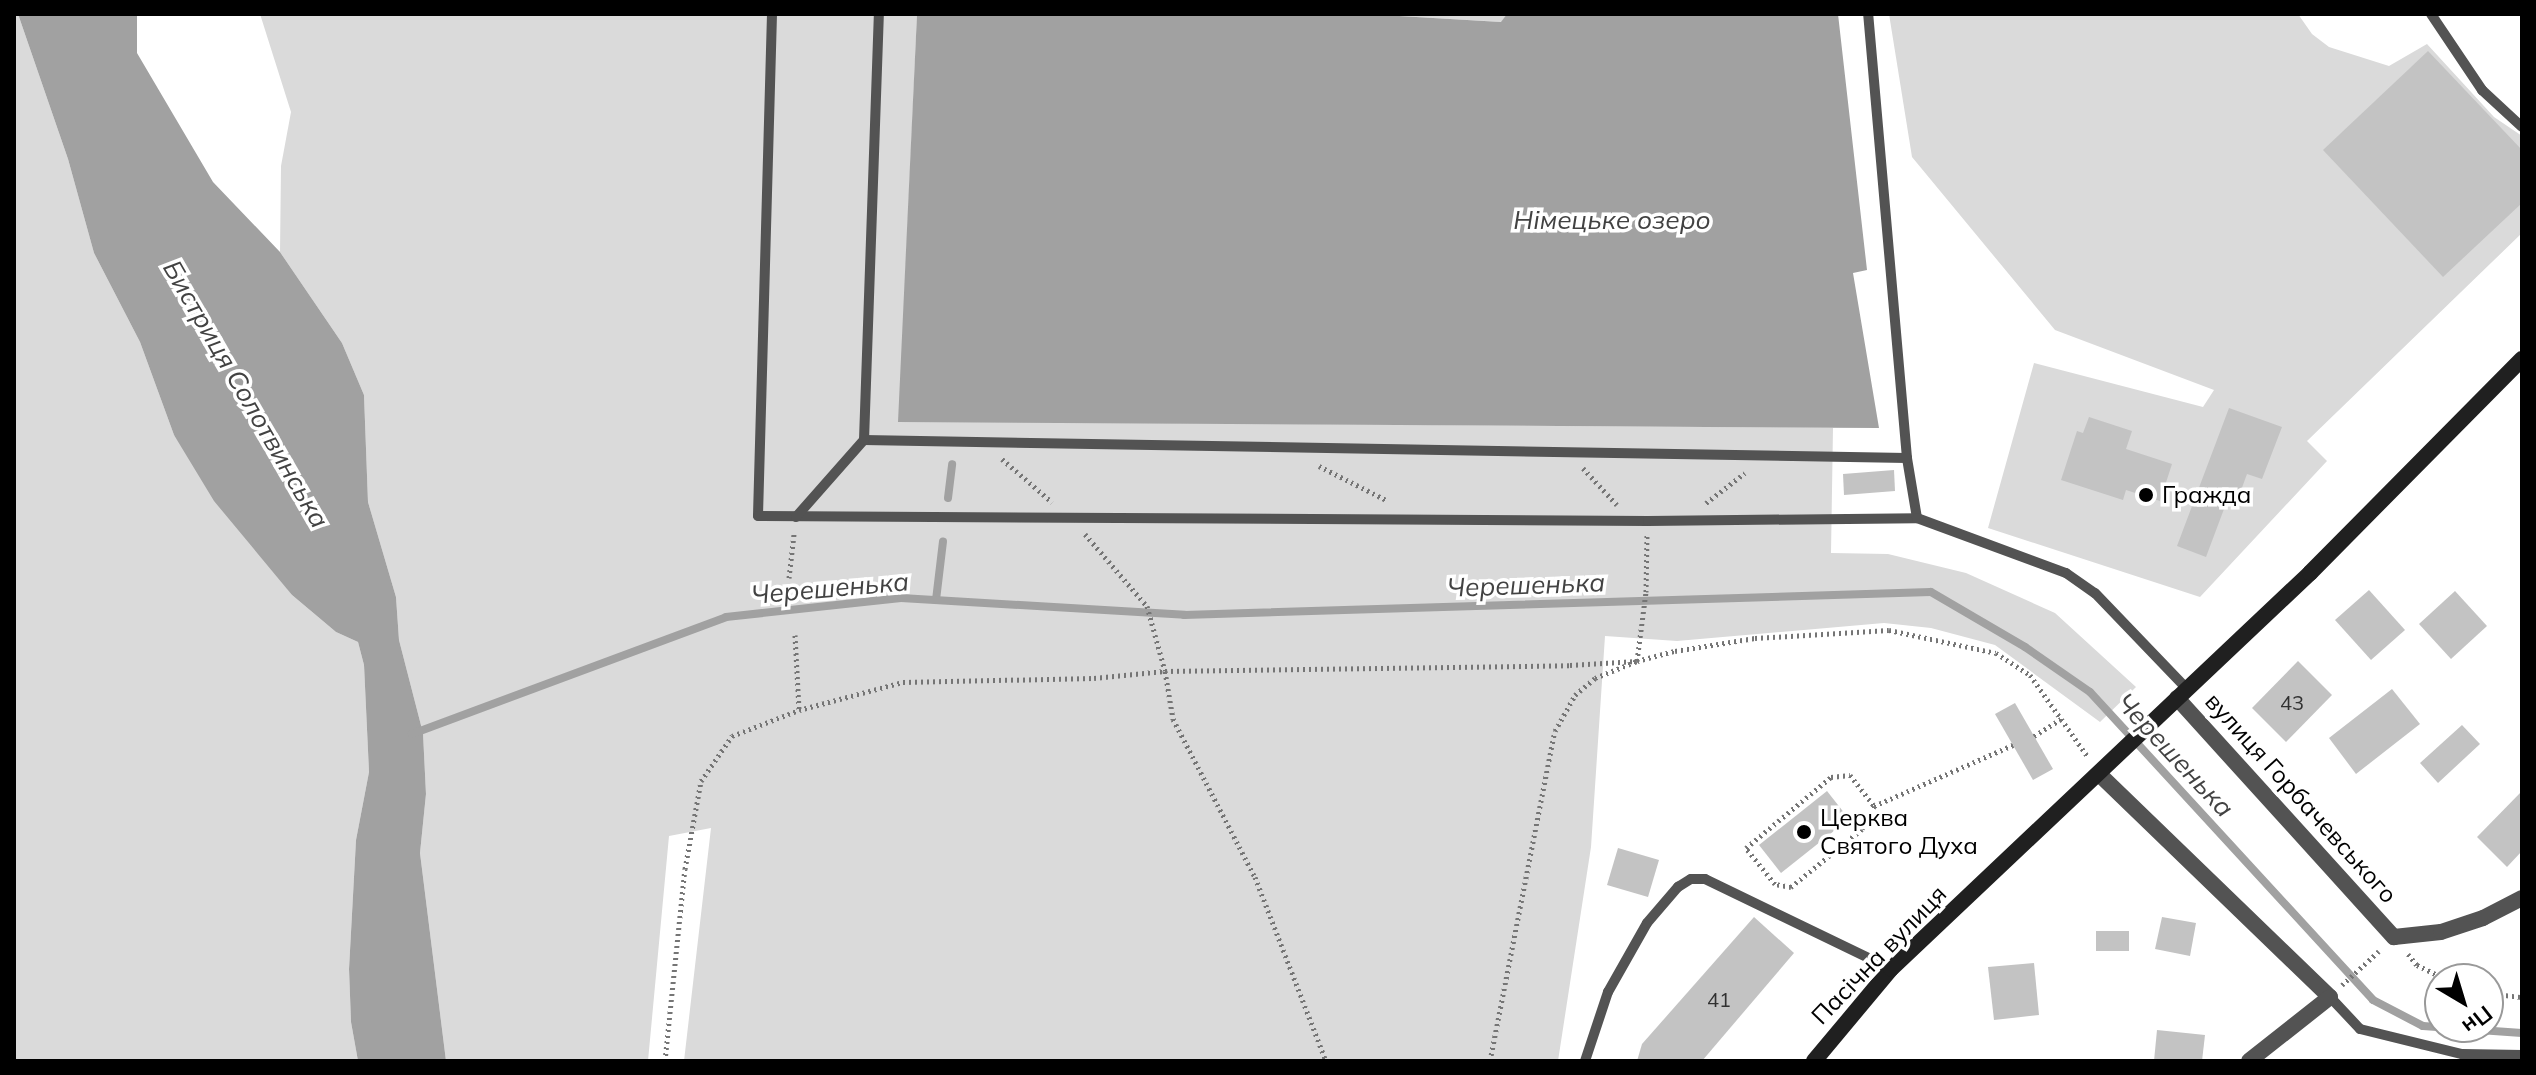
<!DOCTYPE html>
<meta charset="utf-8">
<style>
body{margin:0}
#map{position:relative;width:2536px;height:1075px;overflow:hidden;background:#fff;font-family:Mulish,sans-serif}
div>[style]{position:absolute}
.green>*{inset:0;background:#dadada}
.water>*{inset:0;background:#a1a1a1}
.stream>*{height:8px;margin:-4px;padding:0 4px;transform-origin:4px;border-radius:4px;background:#a1a1a1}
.building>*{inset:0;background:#c3c3c3}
.path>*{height:5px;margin-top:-2.5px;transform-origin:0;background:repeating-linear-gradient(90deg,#757575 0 2px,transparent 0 6px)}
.lane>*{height:10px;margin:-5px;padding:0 5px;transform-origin:5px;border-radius:5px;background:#535353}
.street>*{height:16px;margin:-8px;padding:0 8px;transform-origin:8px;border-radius:8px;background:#535353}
.secondary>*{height:16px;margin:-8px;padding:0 8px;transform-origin:8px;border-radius:8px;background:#202020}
.dots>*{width:22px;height:22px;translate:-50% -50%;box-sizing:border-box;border:4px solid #fff;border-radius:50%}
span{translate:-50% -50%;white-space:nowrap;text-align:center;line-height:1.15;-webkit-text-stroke:7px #fff;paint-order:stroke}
.number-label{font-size:20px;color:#313131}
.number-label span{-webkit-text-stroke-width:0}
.poi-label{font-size:24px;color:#000}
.left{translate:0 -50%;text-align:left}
.street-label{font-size:24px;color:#000}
.water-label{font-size:26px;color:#424242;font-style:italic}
.frame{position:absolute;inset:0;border:16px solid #000;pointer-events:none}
.north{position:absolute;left:2424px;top:963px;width:80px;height:80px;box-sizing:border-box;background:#fff;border:2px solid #999;border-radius:50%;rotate:142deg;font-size:22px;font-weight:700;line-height:32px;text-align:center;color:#000}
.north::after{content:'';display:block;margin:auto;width:28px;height:36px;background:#000;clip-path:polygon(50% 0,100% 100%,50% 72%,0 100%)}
</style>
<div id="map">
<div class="green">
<i style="clip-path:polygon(14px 14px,18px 14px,68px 159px,94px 253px,140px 342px,174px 435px,292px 595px,336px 632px,358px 642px,364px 665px,369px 772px,356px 840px,349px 969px,351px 1022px,358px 1061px,14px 1061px)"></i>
<i style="clip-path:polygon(260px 14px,917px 14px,899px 421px,1833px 428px,1831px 553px,1888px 554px,1966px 573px,2055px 613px,2136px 687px,2100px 722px,1995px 645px,1931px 628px,1884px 623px,1677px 641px,1605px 636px,1591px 847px,1558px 1061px,684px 1061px,711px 828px,669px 836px,648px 1061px,446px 1061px,420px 853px,426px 794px,423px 733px,399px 640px,396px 597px,368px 502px,364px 395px,342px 343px,280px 252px,281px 166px,291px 112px)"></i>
<i style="clip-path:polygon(1365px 14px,1507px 14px,1502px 22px)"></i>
<i style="clip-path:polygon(1889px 14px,2298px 14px,2312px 34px,2329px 47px,2389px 66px,2427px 44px,2494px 117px,2522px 136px,2522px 233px,2307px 441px,2327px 461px,2200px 597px,1988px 528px,2034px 363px,2203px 407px,2214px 390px,2055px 330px,1912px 157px)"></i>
</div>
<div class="water">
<i style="clip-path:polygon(18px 14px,137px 14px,137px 53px,213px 182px,280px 252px,342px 343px,364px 395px,368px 502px,396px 597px,399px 640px,423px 733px,426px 794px,420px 853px,446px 1061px,358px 1061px,351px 1022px,349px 969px,356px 840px,369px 772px,364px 665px,358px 642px,336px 632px,292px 595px,214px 501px,174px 435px,140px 342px,94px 253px,68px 159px)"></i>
<i style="clip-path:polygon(917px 14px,1365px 14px,1501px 22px,1507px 14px,1838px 14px,1867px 270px,1853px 273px,1879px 428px,898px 422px)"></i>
</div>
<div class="stream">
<i style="left:948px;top:498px;width:34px;rotate:-83deg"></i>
<i style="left:936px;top:600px;width:59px;rotate:-83.2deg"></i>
<i style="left:412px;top:734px;width:335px;rotate:-20.4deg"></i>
<i style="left:726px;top:617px;width:176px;rotate:-6.2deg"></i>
<i style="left:901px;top:598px;width:284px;rotate:3.4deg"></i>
<i style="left:1184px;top:615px;width:747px;rotate:-1.76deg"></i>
<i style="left:1931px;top:592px;width:109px;rotate:30.3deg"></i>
<i style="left:2025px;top:647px;width:79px;rotate:34.7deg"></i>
<i style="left:2090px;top:692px;width:418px;rotate:47.4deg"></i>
<i style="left:2373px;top:1000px;width:56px;rotate:27.5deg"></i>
<i style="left:2423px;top:1026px;width:99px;rotate:4deg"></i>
</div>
<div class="building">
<i style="clip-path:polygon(2428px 51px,2522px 150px,2522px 203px,2443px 277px,2323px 150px)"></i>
<i style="clip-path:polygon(2229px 408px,2282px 427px,2262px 479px,2247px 474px,2236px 504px,2227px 501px,2206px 557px,2177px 546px)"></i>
<i style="clip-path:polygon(2089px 417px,2132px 431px,2126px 449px,2172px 464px,2160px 501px,2126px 490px,2123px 500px,2061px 480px,2077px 431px,2083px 433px)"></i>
<i style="clip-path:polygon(1894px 470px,1895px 491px,1844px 495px,1843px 474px)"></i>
<i style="clip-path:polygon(2369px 590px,2405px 630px,2371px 660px,2335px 620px)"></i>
<i style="clip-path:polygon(2455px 591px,2487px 626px,2451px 659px,2419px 624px)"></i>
<i style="clip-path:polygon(2298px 661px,2332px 695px,2286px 742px,2252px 708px)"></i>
<i style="clip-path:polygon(2392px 689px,2420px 724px,2356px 774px,2329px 738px)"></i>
<i style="clip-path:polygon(2015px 703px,2053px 769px,2033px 780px,1995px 714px)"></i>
<i style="clip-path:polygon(2462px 725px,2480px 744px,2438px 783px,2420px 763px)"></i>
<i style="clip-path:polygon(1827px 791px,1849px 819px,1781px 873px,1759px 845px)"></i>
<i style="clip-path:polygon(2522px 791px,2522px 851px,2507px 867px,2477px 837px)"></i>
<i style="clip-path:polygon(1618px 848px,1659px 860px,1648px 897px,1607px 885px)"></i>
<i style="clip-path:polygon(1754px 917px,1794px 953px,1702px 1061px,1637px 1061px,1642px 1044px)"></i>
<i style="clip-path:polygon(2162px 917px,2196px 923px,2190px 956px,2155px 949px)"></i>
<i style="clip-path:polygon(2096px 931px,2129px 931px,2129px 951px,2096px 951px)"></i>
<i style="clip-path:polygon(2034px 963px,2039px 1015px,1994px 1020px,1988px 967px)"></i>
<i style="clip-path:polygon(2157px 1030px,2205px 1035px,2202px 1061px,2154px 1061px)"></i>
</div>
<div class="path">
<i style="left:1002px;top:459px;width:66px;rotate:40.7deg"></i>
<i style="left:1319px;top:466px;width:77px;rotate:26.9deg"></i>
<i style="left:1583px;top:468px;width:50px;rotate:47.4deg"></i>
<i style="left:1706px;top:503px;width:49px;rotate:-37.6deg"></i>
<i style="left:1085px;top:534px;width:95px;rotate:49.3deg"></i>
<i style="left:1147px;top:606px;width:67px;rotate:74.5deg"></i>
<i style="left:1165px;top:671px;width:49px;rotate:80.5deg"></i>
<i style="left:1173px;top:719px;width:178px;rotate:62.6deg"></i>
<i style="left:1255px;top:877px;width:197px;rotate:68.9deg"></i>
<i style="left:789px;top:578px;width:44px;rotate:-83.5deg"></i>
<i style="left:795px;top:635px;width:75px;rotate:86.9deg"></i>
<i style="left:2034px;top:736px;width:34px;rotate:-32deg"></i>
<i style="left:1874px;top:806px;width:26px;rotate:118deg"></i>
<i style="left:1862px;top:829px;width:92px;rotate:140.8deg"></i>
<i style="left:1791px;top:887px;width:16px;rotate:-169deg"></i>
<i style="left:1775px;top:884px;width:46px;rotate:-128.9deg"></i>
<i style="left:1746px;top:848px;width:111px;rotate:-39.9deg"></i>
<i style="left:1831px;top:777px;width:19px;rotate:-6deg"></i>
<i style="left:1850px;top:775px;width:39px;rotate:52deg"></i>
<i style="left:1874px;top:806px;width:152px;rotate:-23.7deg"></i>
<i style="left:2408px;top:954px;width:14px;rotate:51deg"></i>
<i style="left:2417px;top:965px;width:32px;rotate:26deg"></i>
<i style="left:2342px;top:985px;width:50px;rotate:-42.6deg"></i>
<i style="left:2488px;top:993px;width:34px;rotate:7deg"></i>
<i style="left:665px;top:1061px;width:193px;rotate:-84.1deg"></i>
<i style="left:685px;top:869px;width:89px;rotate:-79.7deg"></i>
<i style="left:701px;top:781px;width:55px;rotate:-55.4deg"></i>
<i style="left:732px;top:736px;width:72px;rotate:-21.2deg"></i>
<i style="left:799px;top:710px;width:108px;rotate:-15.1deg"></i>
<i style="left:903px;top:682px;width:191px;rotate:-1.2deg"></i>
<i style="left:1094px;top:678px;width:71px;rotate:-5.6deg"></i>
<i style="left:1165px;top:671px;width:405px;rotate:-0.8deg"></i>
<i style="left:1570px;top:665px;width:67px;rotate:-3.4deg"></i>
<i style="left:1637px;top:661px;width:39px;rotate:-15deg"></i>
<i style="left:1675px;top:651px;width:81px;rotate:-9.2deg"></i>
<i style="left:1755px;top:638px;width:134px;rotate:-3.4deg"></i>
<i style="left:1889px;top:630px;width:109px;rotate:12.1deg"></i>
<i style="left:1996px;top:653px;width:40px;rotate:32.9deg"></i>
<i style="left:2030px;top:675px;width:100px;rotate:54.7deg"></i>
<i style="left:1490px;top:1061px;width:336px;rotate:-78.9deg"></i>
<i style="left:1555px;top:731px;width:41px;rotate:-60.9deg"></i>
<i style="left:1575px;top:695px;width:26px;rotate:-40deg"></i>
<i style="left:1595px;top:678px;width:45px;rotate:-22deg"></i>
<i style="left:1637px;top:661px;width:70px;rotate:-82.6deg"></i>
<i style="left:1646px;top:592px;width:57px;rotate:-89deg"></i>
</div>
<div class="lane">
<i style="left:772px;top:14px;width:502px;rotate:91.6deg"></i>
<i style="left:758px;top:516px;width:890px;rotate:0.32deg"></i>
<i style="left:1648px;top:521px;width:269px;rotate:-0.6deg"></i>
<i style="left:1917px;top:518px;width:61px;rotate:-99.5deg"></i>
<i style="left:1907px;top:458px;width:446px;rotate:-95deg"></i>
<i style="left:2431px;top:14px;width:92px;rotate:56.1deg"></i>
<i style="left:2482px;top:90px;width:54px;rotate:42.8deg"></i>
<i style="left:864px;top:440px;width:1043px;rotate:0.99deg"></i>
<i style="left:796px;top:517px;width:103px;rotate:-48.6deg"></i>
<i style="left:864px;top:440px;width:426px;rotate:-88deg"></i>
<i style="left:1917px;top:518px;width:159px;rotate:20.3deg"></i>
<i style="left:2066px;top:573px;width:35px;rotate:35deg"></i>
<i style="left:2095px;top:593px;width:132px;rotate:46.2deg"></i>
<i style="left:2330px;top:997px;width:44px;rotate:46.8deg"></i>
<i style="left:2360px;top:1029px;width:105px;rotate:13.8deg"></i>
<i style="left:2462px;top:1054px;width:60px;rotate:1deg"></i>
<i style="left:1585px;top:1061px;width:73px;rotate:-71.6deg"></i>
<i style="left:1608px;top:992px;width:79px;rotate:-60.5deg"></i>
<i style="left:1647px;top:923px;width:48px;rotate:-49.3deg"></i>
<i style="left:1678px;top:887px;width:15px;rotate:-32deg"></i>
<i style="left:1691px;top:879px;width:14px"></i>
<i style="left:1705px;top:879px;width:207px;rotate:25.8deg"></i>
</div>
<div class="street">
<i style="left:2177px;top:698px;width:323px;rotate:47.8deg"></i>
<i style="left:2394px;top:937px;width:47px;rotate:-6.1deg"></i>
<i style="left:2441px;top:932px;width:44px;rotate:-18.4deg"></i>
<i style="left:2483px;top:918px;width:44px;rotate:-27.1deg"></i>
<i style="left:2099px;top:774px;width:321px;rotate:44deg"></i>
<i style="left:2330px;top:997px;width:103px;rotate:141.7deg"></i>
</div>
<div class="secondary">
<i style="left:1814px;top:1061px;width:120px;rotate:-50.1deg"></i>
<i style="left:1891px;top:969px;width:577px;rotate:-43.38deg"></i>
<i style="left:2310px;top:573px;width:301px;rotate:-45.3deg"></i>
</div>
<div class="dots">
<i style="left:2146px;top:495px;background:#000"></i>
<i style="left:1804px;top:832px;background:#000"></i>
</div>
<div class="number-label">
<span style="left:2292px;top:702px">43</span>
<span style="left:1719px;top:999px">41</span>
</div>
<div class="poi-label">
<span class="left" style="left:2162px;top:495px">Гражда</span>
<span class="left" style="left:1820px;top:832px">Церква<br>Святого Духа</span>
</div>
<div class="street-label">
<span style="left:2301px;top:798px;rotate:48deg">вулиця Горбачевського</span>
<span style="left:1879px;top:955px;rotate:-46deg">Пасічна вулиця</span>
</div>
<div class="water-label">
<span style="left:1612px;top:220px">Німецьке озеро</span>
<span style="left:246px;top:394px;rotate:60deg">Бистриця Солотвинська</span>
<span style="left:1526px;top:585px;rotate:-2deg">Черешенька</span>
<span style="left:830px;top:588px;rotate:-5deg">Черешенька</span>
<span style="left:2175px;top:755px;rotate:47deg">Черешенька</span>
</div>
<div class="frame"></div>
<div class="north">Пн</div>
</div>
